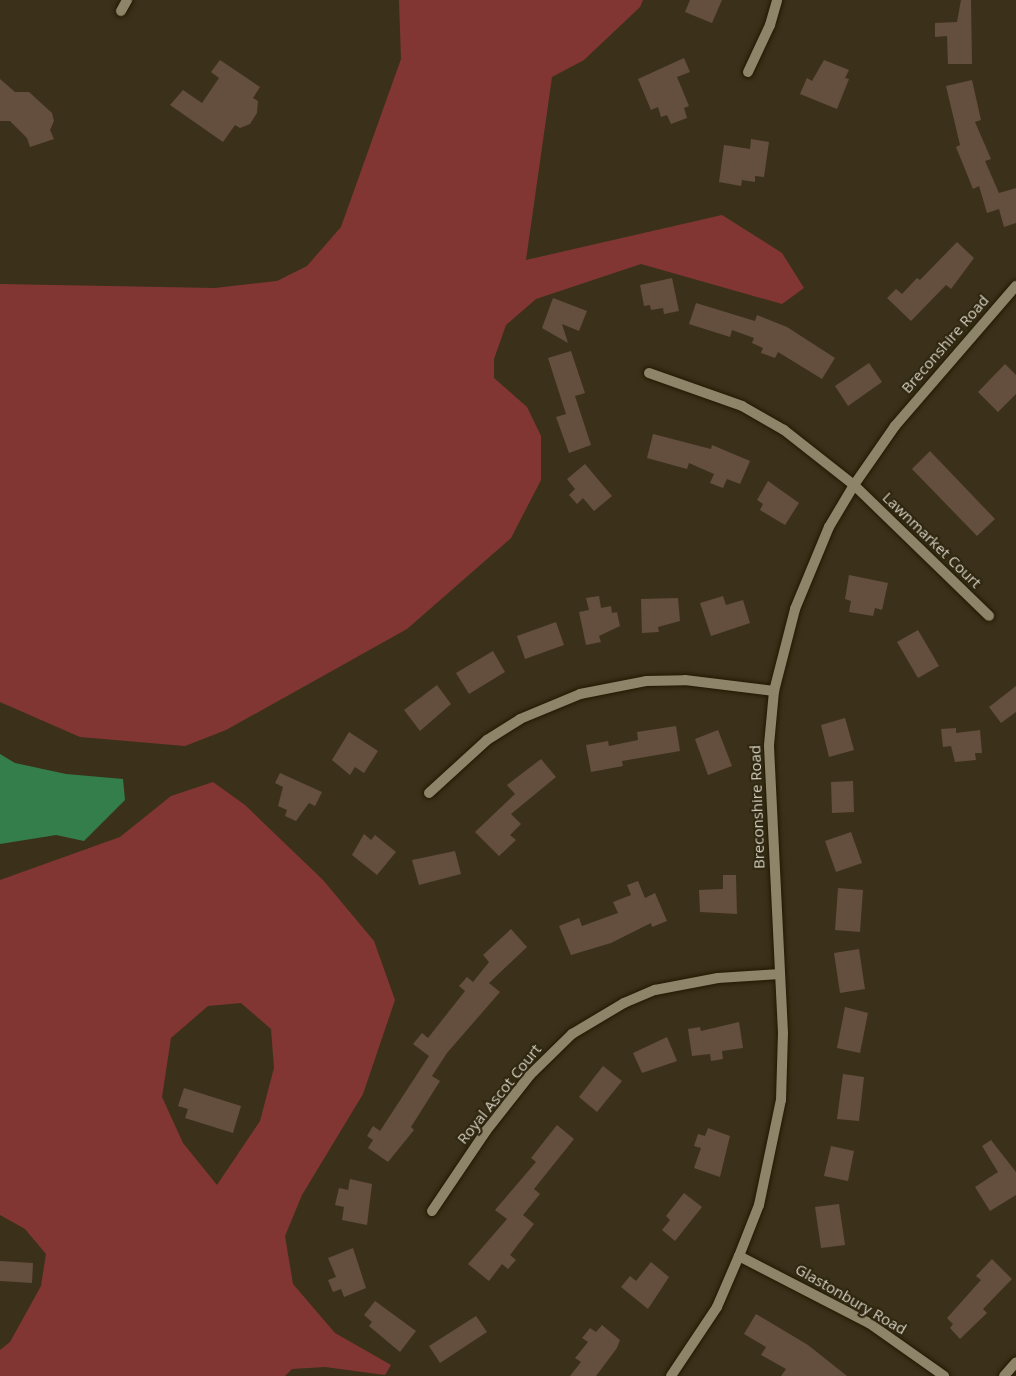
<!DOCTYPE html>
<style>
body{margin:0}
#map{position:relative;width:1016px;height:1376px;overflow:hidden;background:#3b311a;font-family:"Open Sans",sans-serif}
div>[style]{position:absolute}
.green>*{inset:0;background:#823633}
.water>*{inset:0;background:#347e4c}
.building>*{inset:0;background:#644e3e}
.roads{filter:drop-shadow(0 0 2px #221903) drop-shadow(0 0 2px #221903)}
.minor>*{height:10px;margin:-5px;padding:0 5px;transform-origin:5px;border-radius:5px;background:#8e846a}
span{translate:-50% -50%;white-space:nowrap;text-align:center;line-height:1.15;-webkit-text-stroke:4.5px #302710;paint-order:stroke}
.street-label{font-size:15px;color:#d6d1c3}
</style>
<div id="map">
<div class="green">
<i style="clip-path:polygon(399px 0,643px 0,640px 7px,584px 60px,552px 77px,526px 260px,722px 215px,782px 253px,804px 288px,782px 304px,641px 264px,536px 299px,506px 325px,494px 359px,494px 378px,527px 407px,541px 436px,541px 480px,511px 538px,407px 629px,226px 730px,185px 746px,80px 737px,0 702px,0 284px,215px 288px,277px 281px,307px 266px,341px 227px,401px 59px)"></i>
<i style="clip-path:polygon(evenodd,213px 782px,245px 805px,323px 880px,374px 941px,395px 1000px,363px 1094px,302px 1195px,285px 1236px,293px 1284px,335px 1333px,391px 1365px,385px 1375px,325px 1367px,292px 1369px,285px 1376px,0 1376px,0 1350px,10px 1342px,41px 1286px,46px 1254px,25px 1229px,0 1215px,0 880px,120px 837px,171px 796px,213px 782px,241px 1003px,271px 1029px,274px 1068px,260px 1121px,217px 1185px,183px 1143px,162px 1097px,171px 1038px,208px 1006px,241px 1003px)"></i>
</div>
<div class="water">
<i style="clip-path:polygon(0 754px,15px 763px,66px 774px,123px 779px,125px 800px,84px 841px,56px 835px,0 844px)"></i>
</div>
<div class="building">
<i style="clip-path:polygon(690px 0,722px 0,712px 23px,685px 12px)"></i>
<i style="clip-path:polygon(961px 0,971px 0,972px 64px,948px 64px,947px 36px,935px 37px,935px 23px,957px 22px)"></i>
<i style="clip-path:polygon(684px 58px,690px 72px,677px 77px,689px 106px,684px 108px,687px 118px,671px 124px,667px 115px,661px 117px,658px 107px,651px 110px,638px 79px)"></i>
<i style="clip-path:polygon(220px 60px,260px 87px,253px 98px,258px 101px,257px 113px,250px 124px,240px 128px,235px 125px,223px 142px,170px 105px,183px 90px,202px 103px,219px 78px,211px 72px)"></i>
<i style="clip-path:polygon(824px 60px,849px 70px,845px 78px,849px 79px,837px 109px,800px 94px,807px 78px,812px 81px)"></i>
<i style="clip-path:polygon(0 79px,15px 92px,29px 92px,52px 113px,54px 121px,50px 130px,54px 139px,30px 147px,27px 138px,10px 121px,0 121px)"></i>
<i style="clip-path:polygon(972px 80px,981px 120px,975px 122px,991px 159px,985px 161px,999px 193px,1016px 188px,1016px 223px,1004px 227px,999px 209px,987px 213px,979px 186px,973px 189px,956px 147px,960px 145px,946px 86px)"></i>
<i style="clip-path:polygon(751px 139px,769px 142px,764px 177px,755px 176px,755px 182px,742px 180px,741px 186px,719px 182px,724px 145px,750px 149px)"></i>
<i style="clip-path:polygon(957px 242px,974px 258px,951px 289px,946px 285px,911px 321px,887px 298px,896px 289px,902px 294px,917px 278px,920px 280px)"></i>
<i style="clip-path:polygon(672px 278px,679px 311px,664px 314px,663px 308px,651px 310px,650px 305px,644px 306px,640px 285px)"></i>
<i style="clip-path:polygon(553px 298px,587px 311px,579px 331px,562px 324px,568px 343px,542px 328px)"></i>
<i style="clip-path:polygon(696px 303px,755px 321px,757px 315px,787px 327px,835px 358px,822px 379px,778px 352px,775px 358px,761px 353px,763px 348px,752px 343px,754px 338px,732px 330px,730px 337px,689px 324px)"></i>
<i style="clip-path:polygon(571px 351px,585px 393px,575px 396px,591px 445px,569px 453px,556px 417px,566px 414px,548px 358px)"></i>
<i style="clip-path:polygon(869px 363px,882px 382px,848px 406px,835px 386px)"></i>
<i style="clip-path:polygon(1005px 364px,1016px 375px,1016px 394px,998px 412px,978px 392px)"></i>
<i style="clip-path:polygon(653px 434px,711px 449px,712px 445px,750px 461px,740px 484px,727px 479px,723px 488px,710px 483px,714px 474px,689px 463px,687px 469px,647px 458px)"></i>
<i style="clip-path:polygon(930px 451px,995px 519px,977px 536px,912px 469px)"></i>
<i style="clip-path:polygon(585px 464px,612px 496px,594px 511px,583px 498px,577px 504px,569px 495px,575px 489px,567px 479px)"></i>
<i style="clip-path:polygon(768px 481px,799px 503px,785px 525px,760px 510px,763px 504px,757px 500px)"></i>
<i style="clip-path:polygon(849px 575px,888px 583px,882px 610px,875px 608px,873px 616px,849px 612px,851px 601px,845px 599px)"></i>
<i style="clip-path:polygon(599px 596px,601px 608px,611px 606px,612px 613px,617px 612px,620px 626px,599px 636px,601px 642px,586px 645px,579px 612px,589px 610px,586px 598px)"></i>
<i style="clip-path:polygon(723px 596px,726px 605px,743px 600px,750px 623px,711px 636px,700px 603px)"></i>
<i style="clip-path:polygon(678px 598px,680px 621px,658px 627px,659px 632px,642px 633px,641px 599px)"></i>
<i style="clip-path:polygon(556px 622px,564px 645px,525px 659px,517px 636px)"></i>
<i style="clip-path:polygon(918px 630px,939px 666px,918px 678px,897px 642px)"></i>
<i style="clip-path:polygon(493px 651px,505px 672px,469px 694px,456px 673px)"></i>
<i style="clip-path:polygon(437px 685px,451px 704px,420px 731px,404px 710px)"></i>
<i style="clip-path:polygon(1016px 686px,1016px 712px,1001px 723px,989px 707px)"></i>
<i style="clip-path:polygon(845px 718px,854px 750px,829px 757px,821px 725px)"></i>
<i style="clip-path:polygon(676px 726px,680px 751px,622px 761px,623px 766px,591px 772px,586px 745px,608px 741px,609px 746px,638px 740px,637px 732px)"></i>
<i style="clip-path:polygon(956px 728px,956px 733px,980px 730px,982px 753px,975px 753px,976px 760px,955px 762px,951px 746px,943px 747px,941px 729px)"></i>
<i style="clip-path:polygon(718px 730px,732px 766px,708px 775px,695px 739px)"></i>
<i style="clip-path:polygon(349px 732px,378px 751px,364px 773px,355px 767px,350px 775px,332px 760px)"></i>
<i style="clip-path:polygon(541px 759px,556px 777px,511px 814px,521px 824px,510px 835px,516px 840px,499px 856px,475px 832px,515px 794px,507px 785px)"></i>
<i style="clip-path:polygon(280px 773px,322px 792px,315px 806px,309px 803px,296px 821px,285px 816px,287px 810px,278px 806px,283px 787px,275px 783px)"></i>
<i style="clip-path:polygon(853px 781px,854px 812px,832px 813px,831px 782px)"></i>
<i style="clip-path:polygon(851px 832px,862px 863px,836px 872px,825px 841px)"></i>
<i style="clip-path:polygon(364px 834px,371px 840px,375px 835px,396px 852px,377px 875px,352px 855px)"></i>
<i style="clip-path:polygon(455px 851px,461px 874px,419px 885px,412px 860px)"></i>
<i style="clip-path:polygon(723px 875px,736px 875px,737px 914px,700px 912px,699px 890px,723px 889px)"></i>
<i style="clip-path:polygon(638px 881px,645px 898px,655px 893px,667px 921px,652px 927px,651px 923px,611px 943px,571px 955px,559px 926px,579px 918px,582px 926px,618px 913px,613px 902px,631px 895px,627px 885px)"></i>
<i style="clip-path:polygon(838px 888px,863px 890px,860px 932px,835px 930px)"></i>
<i style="clip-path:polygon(511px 929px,527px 947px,489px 983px,500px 992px,447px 1053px,432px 1076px,440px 1081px,411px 1127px,414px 1130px,388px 1162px,368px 1148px,373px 1140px,367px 1136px,373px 1126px,380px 1131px,429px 1056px,413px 1044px,422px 1033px,428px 1038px,465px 991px,459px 986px,467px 977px,473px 982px,489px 962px,483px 955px)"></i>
<i style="clip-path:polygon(859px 949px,865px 989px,840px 993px,834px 953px)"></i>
<i style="clip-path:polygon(845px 1007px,868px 1013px,860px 1053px,837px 1048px)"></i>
<i style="clip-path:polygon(739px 1022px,743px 1048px,722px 1051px,723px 1059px,711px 1061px,710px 1054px,692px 1056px,688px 1029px,700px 1027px,701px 1031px)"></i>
<i style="clip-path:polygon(667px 1037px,677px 1061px,642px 1073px,633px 1053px)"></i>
<i style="clip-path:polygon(603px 1066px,622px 1081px,597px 1112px,579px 1097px)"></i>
<i style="clip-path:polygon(843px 1074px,864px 1077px,859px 1121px,837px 1119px)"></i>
<i style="clip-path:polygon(184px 1088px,241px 1106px,233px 1133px,185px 1118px,188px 1109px,178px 1106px)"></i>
<i style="clip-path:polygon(557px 1125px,574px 1139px,534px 1189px,540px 1194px,523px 1215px,534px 1224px,510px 1255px,516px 1260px,508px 1269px,502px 1264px,489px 1281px,468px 1264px,507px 1219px,495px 1210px,536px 1162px,531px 1158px)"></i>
<i style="clip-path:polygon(708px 1128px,730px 1136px,720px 1177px,694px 1168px,701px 1148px,694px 1146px,698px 1134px,705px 1136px)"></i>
<i style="clip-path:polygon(991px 1140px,1016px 1172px,1016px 1195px,990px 1211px,975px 1187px,998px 1172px,982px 1146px)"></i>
<i style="clip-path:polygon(831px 1146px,854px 1151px,848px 1181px,824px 1176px)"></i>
<i style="clip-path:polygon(350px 1179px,372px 1184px,367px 1225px,342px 1220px,344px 1207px,335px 1205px,339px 1188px,348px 1190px)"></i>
<i style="clip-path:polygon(684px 1193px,702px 1207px,675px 1241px,662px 1230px,670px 1220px,666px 1216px)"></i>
<i style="clip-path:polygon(839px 1204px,845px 1245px,821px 1248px,815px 1207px)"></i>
<i style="clip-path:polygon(353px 1248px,366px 1288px,344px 1297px,341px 1289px,333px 1292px,328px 1280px,336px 1277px,328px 1258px)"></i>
<i style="clip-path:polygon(992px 1259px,1012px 1279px,983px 1309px,987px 1313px,960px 1339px,950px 1328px,953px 1324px,947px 1318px,981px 1280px,976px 1276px)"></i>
<i style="clip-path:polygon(0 1261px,33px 1263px,32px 1283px,0 1281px)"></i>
<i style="clip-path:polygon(651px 1262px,669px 1277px,648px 1309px,621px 1287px,630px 1276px,636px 1281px)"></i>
<i style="clip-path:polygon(375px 1301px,416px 1331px,400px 1352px,369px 1326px,372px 1322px,364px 1315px)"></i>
<i style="clip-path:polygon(756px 1314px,808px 1345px,847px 1376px,781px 1376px,786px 1369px,761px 1355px,766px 1347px,744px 1334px)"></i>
<i style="clip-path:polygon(476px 1316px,487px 1332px,440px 1363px,429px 1346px)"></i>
<i style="clip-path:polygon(602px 1325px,620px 1340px,617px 1348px,596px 1376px,570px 1376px,581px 1362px,575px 1358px,588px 1342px,582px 1338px,590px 1328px,596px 1332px)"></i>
</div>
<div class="roads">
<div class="minor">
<i style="left:121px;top:11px;width:13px;rotate:-61deg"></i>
<i style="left:748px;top:72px;width:52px;rotate:-64.9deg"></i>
<i style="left:770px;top:25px;width:26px;rotate:-74deg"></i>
<i style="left:649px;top:373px;width:99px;rotate:19.5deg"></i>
<i style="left:742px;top:406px;width:48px;rotate:29.7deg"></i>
<i style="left:784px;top:430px;width:89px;rotate:38.2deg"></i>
<i style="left:854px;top:485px;width:188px;rotate:44.1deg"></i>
<i style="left:429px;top:793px;width:79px;rotate:-42.4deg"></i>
<i style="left:487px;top:740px;width:39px;rotate:-32deg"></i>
<i style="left:520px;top:719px;width:65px;rotate:-22.6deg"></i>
<i style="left:580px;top:694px;width:67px;rotate:-11.1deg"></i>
<i style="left:646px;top:681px;width:39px;rotate:-1deg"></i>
<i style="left:685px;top:680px;width:90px;rotate:7deg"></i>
<i style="left:432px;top:1211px;width:97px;rotate:-56deg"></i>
<i style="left:486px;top:1131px;width:71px;rotate:-51.8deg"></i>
<i style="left:530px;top:1075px;width:59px;rotate:-44.3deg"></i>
<i style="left:572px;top:1034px;width:61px;rotate:-30.8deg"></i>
<i style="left:624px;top:1003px;width:34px;rotate:-23deg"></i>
<i style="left:655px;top:990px;width:64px;rotate:-10.8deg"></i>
<i style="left:718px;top:978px;width:62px;rotate:-3.7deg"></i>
<i style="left:739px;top:1256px;width:146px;rotate:27.3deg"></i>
<i style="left:869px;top:1323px;width:92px;rotate:35.2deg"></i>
<i style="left:671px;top:1376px;width:83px;rotate:-56.3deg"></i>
<i style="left:717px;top:1307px;width:56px;rotate:-66.7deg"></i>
<i style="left:739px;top:1256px;width:55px;rotate:-68.6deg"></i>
<i style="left:759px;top:1205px;width:107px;rotate:-78.2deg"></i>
<i style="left:781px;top:1100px;width:67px;rotate:-88.3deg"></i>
<i style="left:783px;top:1033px;width:288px;rotate:-92.8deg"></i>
<i style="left:769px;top:745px;width:54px;rotate:-84.7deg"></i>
<i style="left:774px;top:691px;width:85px;rotate:-75.6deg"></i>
<i style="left:795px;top:609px;width:89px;rotate:-67.5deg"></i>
<i style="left:829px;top:527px;width:49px;rotate:-59.2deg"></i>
<i style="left:854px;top:485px;width:72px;rotate:-55.2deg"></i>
<i style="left:895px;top:426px;width:185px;rotate:-49.2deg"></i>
<i style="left:1004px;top:1376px;width:18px;rotate:-49deg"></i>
</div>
</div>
<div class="street-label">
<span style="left:945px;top:344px;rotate:-49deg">Breconshire Road</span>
<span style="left:932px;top:540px;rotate:44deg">Lawnmarket Court</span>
<span style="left:757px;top:807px;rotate:-92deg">Breconshire Road</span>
<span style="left:499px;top:1094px;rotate:-51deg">Royal Ascot Court</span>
<span style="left:851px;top:1299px;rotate:30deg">Glastonbury Road</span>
</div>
</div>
